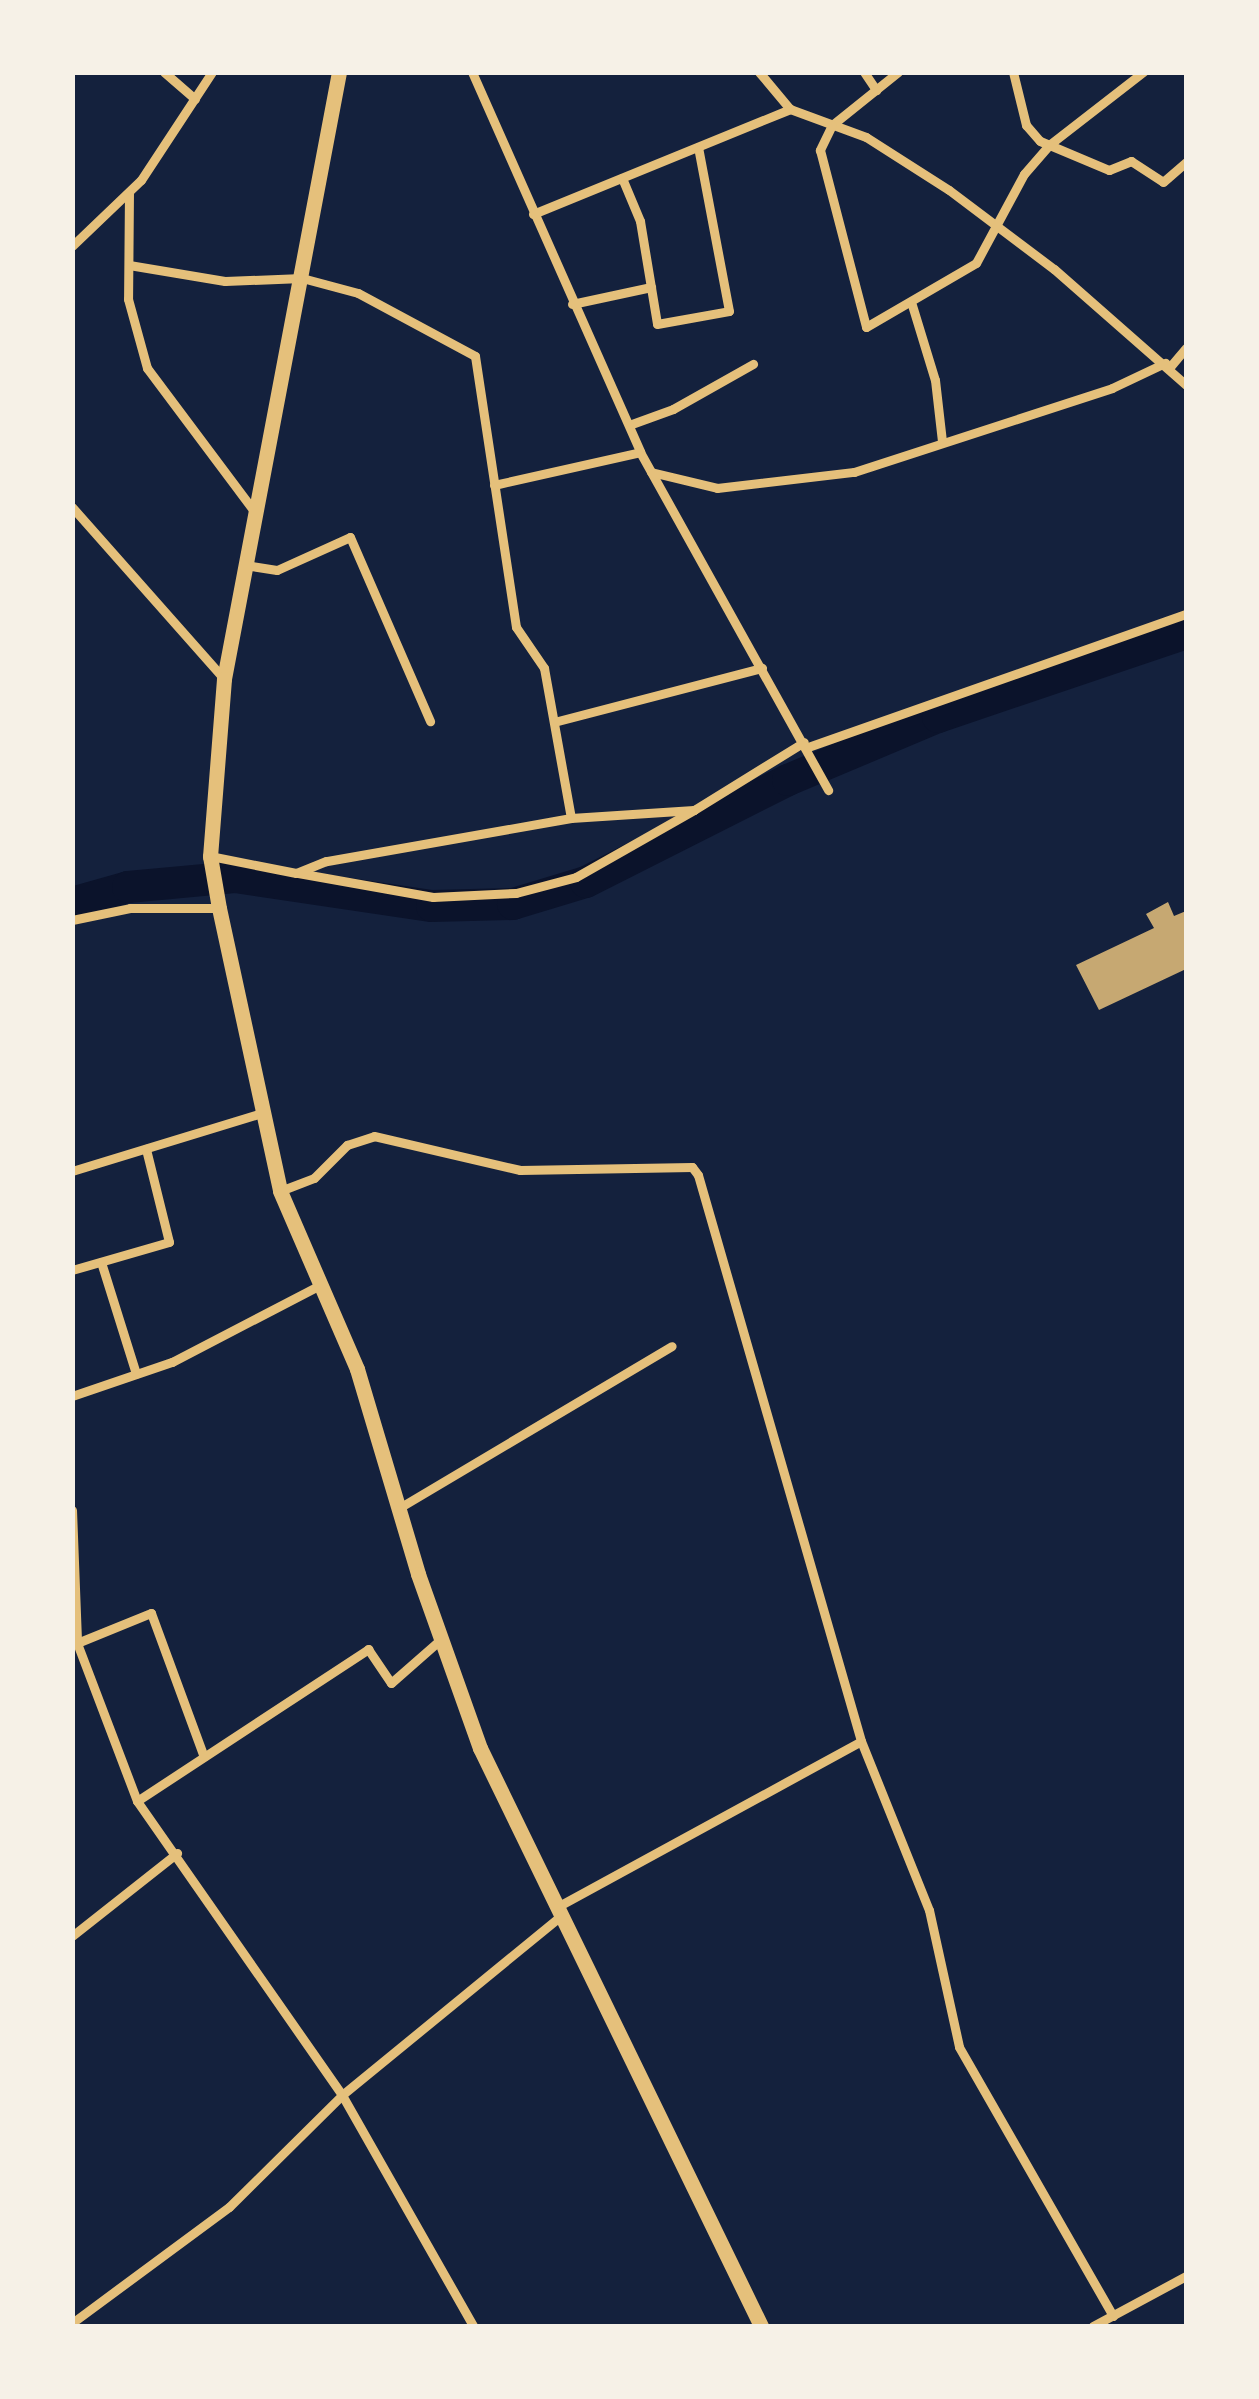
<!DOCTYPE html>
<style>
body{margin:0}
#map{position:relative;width:1259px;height:2399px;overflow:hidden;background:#14213d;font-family:Mulish,sans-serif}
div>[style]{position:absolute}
.river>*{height:32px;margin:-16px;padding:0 16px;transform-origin:16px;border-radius:16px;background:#0b132b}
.building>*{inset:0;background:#c6a872}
.minor>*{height:9px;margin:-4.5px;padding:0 4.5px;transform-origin:4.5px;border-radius:4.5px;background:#e5c07b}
.trunk>*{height:15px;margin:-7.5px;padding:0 7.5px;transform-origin:7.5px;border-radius:7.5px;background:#e5c07b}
span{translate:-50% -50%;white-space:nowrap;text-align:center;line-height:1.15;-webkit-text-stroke:8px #f6f1e7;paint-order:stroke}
.frame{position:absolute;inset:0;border:75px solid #f6f1e7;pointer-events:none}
</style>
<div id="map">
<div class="river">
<i style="left:72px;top:903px;width:58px;rotate:-15.9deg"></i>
<i style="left:128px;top:887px;width:107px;rotate:-5.3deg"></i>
<i style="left:235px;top:877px;width:199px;rotate:8.4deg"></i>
<i style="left:432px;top:906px;width:81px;rotate:-1.4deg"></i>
<i style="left:513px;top:904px;width:76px;rotate:-16.8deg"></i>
<i style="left:586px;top:882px;width:226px;rotate:-26.8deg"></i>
<i style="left:788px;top:780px;width:163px;rotate:-22.8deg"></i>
<i style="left:938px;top:717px;width:262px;rotate:-18.7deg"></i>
</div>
<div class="building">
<i style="clip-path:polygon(1168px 902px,1174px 916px,1186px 911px,1186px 969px,1099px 1010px,1076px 965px,1154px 928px,1146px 914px)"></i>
</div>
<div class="minor">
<i style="left:164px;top:72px;width:41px;rotate:41.1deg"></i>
<i style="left:472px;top:72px;width:415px;rotate:66.1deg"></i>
<i style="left:640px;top:452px;width:387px;rotate:60.9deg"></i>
<i style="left:759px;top:72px;width:48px;rotate:50deg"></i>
<i style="left:790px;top:109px;width:81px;rotate:20.2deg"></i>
<i style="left:866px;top:137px;width:98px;rotate:32.6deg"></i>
<i style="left:949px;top:190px;width:131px;rotate:37deg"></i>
<i style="left:1054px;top:269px;width:176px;rotate:41.3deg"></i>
<i style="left:864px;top:72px;width:22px;rotate:56deg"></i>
<i style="left:898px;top:72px;width:85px;rotate:141.2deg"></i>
<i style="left:832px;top:125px;width:28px;rotate:116deg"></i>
<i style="left:820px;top:150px;width:183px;rotate:75.4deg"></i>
<i style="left:866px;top:327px;width:127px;rotate:-30.2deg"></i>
<i style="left:976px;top:263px;width:101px;rotate:-61.7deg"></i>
<i style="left:1024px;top:174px;width:38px;rotate:-49deg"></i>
<i style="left:1049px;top:145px;width:119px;rotate:-37.8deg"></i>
<i style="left:1013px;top:72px;width:55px;rotate:76.2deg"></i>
<i style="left:1026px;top:125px;width:21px;rotate:49deg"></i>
<i style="left:1040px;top:141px;width:75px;rotate:22.8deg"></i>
<i style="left:1109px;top:170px;width:24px;rotate:-22deg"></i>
<i style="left:1131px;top:161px;width:38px;rotate:33deg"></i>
<i style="left:1163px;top:182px;width:30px;rotate:-41deg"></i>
<i style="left:622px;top:178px;width:47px;rotate:67.3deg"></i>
<i style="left:640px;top:221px;width:104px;rotate:80.6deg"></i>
<i style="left:657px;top:324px;width:73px;rotate:-10.2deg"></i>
<i style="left:729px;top:311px;width:167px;rotate:-100.7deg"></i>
<i style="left:129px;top:192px;width:107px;rotate:90.5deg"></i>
<i style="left:128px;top:299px;width:72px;rotate:74.6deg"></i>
<i style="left:147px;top:368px;width:184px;rotate:53.2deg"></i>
<i style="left:533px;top:214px;width:278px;rotate:-22.2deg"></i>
<i style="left:72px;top:246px;width:95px;rotate:-43.7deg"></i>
<i style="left:141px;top:180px;width:129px;rotate:-56.7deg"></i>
<i style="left:129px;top:265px;width:97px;rotate:9.5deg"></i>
<i style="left:225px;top:281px;width:77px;rotate:-2.2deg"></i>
<i style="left:302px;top:278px;width:58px;rotate:15deg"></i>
<i style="left:358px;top:293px;width:133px;rotate:28.3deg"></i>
<i style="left:475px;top:356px;width:274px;rotate:81.4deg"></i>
<i style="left:516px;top:627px;width:50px;rotate:55.7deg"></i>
<i style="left:544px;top:668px;width:152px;rotate:79.8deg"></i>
<i style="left:571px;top:818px;width:249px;rotate:170deg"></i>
<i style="left:326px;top:861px;width:32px;rotate:158deg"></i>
<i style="left:296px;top:873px;width:88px;rotate:-168.8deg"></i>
<i style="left:572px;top:304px;width:81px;rotate:-12.1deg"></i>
<i style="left:912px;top:305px;width:78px;rotate:73deg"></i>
<i style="left:935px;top:380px;width:61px;rotate:83.5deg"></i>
<i style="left:1169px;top:368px;width:26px;rotate:-50deg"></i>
<i style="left:629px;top:425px;width:47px;rotate:-20deg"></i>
<i style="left:673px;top:409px;width:92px;rotate:-29.4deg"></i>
<i style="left:651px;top:472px;width:68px;rotate:13.6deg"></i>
<i style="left:717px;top:488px;width:138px;rotate:-6.7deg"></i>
<i style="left:854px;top:472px;width:271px;rotate:-18deg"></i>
<i style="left:1112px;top:388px;width:59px;rotate:-25.3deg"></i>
<i style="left:494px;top:485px;width:150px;rotate:-12.7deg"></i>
<i style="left:72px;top:507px;width:230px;rotate:48.5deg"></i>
<i style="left:245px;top:565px;width:32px;rotate:9deg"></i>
<i style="left:277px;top:570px;width:80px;rotate:-24.3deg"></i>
<i style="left:350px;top:537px;width:201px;rotate:66.5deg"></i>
<i style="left:554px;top:722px;width:215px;rotate:-14.6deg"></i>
<i style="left:808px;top:747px;width:401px;rotate:-19.4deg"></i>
<i style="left:571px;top:818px;width:123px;rotate:-3.7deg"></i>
<i style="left:694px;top:810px;width:129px;rotate:-31.7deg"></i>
<i style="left:298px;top:873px;width:137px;rotate:10.1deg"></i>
<i style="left:433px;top:897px;width:83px;rotate:-2.8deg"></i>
<i style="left:516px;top:893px;width:62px;rotate:-14.9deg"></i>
<i style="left:576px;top:877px;width:136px;rotate:-29.6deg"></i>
<i style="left:72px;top:920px;width:59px;rotate:-11.7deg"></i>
<i style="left:130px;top:908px;width:89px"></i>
<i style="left:72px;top:1171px;width:199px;rotate:-17deg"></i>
<i style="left:280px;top:1191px;width:36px;rotate:-21deg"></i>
<i style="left:314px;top:1178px;width:47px;rotate:-45deg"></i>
<i style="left:347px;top:1145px;width:28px;rotate:-18deg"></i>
<i style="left:374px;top:1136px;width:150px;rotate:13.1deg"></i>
<i style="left:520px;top:1170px;width:172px;rotate:-1deg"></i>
<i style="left:692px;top:1167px;width:10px;rotate:53deg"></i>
<i style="left:698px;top:1175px;width:589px;rotate:73.93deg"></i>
<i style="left:861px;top:1741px;width:182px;rotate:68.1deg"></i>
<i style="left:929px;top:1910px;width:140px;rotate:77.6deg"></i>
<i style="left:959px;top:2047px;width:310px;rotate:60.2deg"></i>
<i style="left:101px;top:1262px;width:117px;rotate:72.6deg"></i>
<i style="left:72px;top:1270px;width:101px;rotate:-16.1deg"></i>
<i style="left:169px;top:1242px;width:96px;rotate:-103.9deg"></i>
<i style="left:72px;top:1396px;width:106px;rotate:-18.8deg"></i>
<i style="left:172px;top:1362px;width:167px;rotate:-27.5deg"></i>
<i style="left:399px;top:1508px;width:317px;rotate:-30.7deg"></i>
<i style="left:72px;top:1510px;width:133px;rotate:87.8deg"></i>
<i style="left:77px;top:1643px;width:169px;rotate:69.2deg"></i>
<i style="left:137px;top:1801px;width:358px;rotate:55.1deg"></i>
<i style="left:342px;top:2095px;width:266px;rotate:60.4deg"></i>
<i style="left:77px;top:1643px;width:80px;rotate:-22.1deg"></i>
<i style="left:151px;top:1613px;width:153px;rotate:69.8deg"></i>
<i style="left:137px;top:1801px;width:277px;rotate:-33.3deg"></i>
<i style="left:368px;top:1649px;width:41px;rotate:55.9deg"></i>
<i style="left:391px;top:1683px;width:65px;rotate:-41.3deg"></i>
<i style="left:557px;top:1907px;width:346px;rotate:-28.6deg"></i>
<i style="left:72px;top:1936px;width:134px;rotate:-38.3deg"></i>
<i style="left:72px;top:2323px;width:195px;rotate:-36.5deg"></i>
<i style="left:229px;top:2207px;width:159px;rotate:-44.7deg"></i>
<i style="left:342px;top:2095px;width:283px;rotate:-39.3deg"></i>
<i style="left:1093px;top:2326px;width:106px;rotate:-28.3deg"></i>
</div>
<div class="trunk">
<i style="left:339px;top:72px;width:618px;rotate:100.73deg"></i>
<i style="left:224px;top:679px;width:178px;rotate:94.5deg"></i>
<i style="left:210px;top:856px;width:53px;rotate:80.2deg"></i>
<i style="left:219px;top:908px;width:289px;rotate:77.8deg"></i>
<i style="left:280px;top:1191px;width:194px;rotate:66.6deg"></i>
<i style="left:357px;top:1369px;width:214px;rotate:73.4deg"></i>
<i style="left:418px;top:1574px;width:185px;rotate:70.4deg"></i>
<i style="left:480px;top:1748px;width:643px;rotate:64.07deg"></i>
</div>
<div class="frame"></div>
</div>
